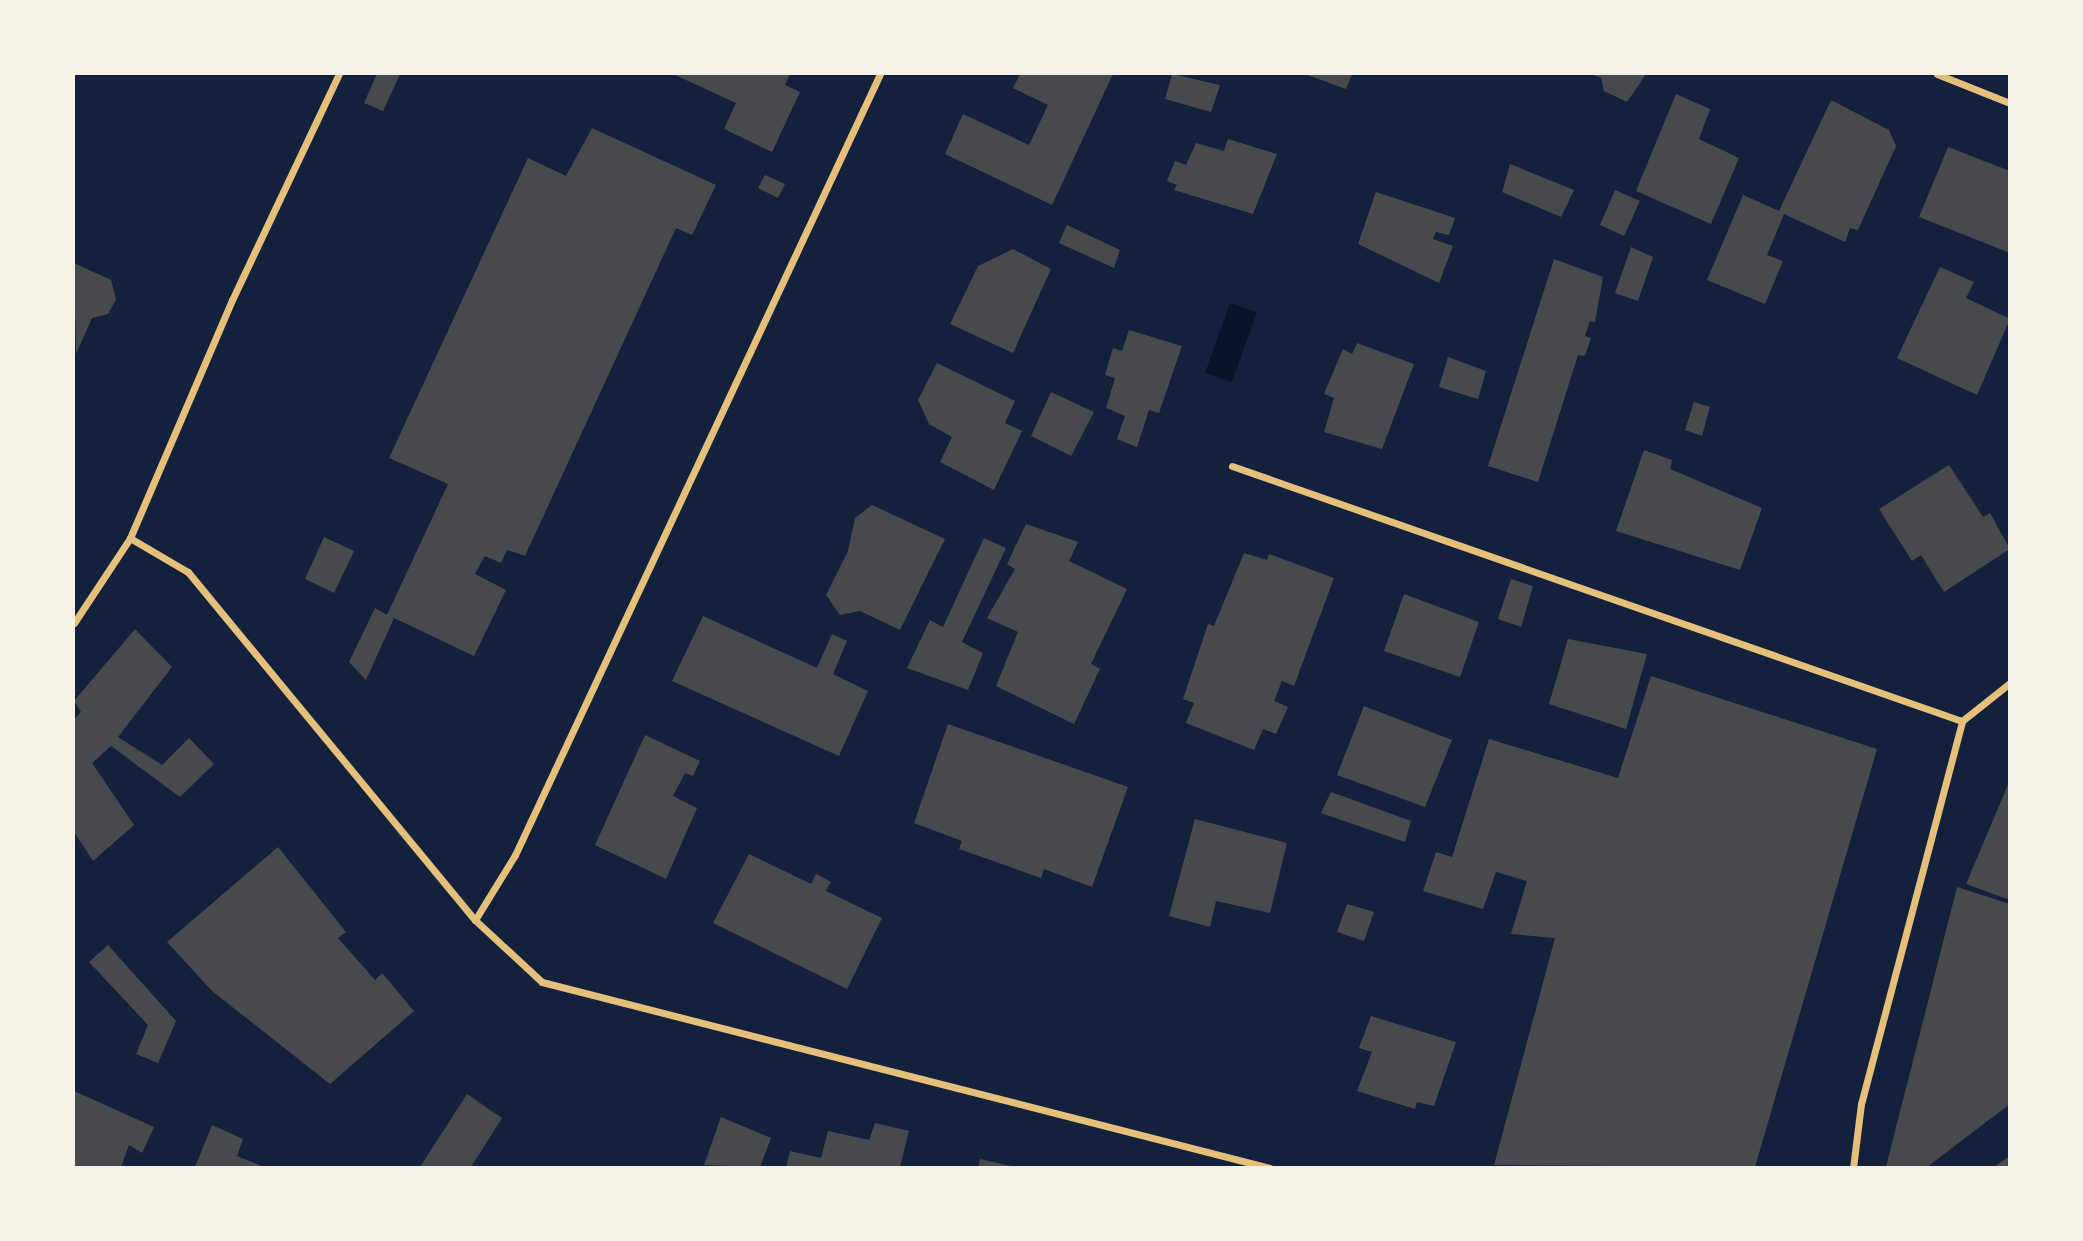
<!DOCTYPE html>
<style>
body{margin:0}
#map{position:relative;width:2083px;height:1241px;overflow:hidden;background:#14213d;font-family:Raleway,sans-serif}
div>[style]{position:absolute}
.water>*{inset:0;background:#0b132b}
.building>*{inset:0;background:#48494c}
.minor>*{height:7px;margin:-3.5px;padding:0 3.5px;transform-origin:3.5px;border-radius:3.5px;background:#e5c07b}
span{translate:-50% -50%;white-space:nowrap;text-align:center;line-height:1.15;-webkit-text-stroke:5px #f6f1e7;paint-order:stroke}
.frame{position:absolute;inset:0;border:75px solid #f6f1e7;pointer-events:none}
</style>
<div id="map">
<div class="water">
<i style="clip-path:polygon(1230px 303px,1257px 312px,1232px 382px,1205px 373px)"></i>
</div>
<div class="building">
<i style="clip-path:polygon(377px 74px,400px 74px,383px 111px,364px 103px)"></i>
<i style="clip-path:polygon(673px 74px,790px 74px,785px 85px,800px 92px,772px 152px,724px 129px,736px 103px)"></i>
<i style="clip-path:polygon(1020px 74px,1113px 74px,1052px 205px,945px 154px,963px 114px,1029px 145px,1048px 105px,1013px 88px)"></i>
<i style="clip-path:polygon(1172px 74px,1220px 85px,1211px 112px,1165px 99px)"></i>
<i style="clip-path:polygon(1305px 74px,1352px 74px,1346px 89px)"></i>
<i style="clip-path:polygon(1591px 74px,1646px 74px,1627px 102px,1604px 91px,1601px 78px)"></i>
<i style="clip-path:polygon(1676px 94px,1710px 109px,1699px 139px,1739px 158px,1711px 224px,1636px 191px)"></i>
<i style="clip-path:polygon(1831px 100px,1889px 130px,1896px 146px,1858px 230px,1850px 228px,1845px 242px,1784px 214px,1767px 255px,1783px 261px,1765px 304px,1707px 280px,1743px 195px,1779px 211px)"></i>
<i style="clip-path:polygon(592px 128px,716px 185px,692px 235px,676px 228px,525px 556px,507px 550px,501px 563px,485px 556px,475px 574px,506px 590px,474px 656px,394px 618px,366px 680px,349px 662px,375px 608px,387px 615px,448px 484px,389px 458px,528px 158px,566px 176px)"></i>
<i style="clip-path:polygon(1228px 139px,1277px 154px,1253px 214px,1174px 190px,1177px 185px,1167px 181px,1175px 161px,1186px 165px,1196px 143px,1224px 151px)"></i>
<i style="clip-path:polygon(1948px 147px,2010px 171px,2010px 253px,1919px 217px)"></i>
<i style="clip-path:polygon(1510px 164px,1574px 190px,1561px 217px,1502px 192px)"></i>
<i style="clip-path:polygon(765px 175px,785px 184px,778px 198px,758px 188px)"></i>
<i style="clip-path:polygon(1615px 190px,1640px 201px,1624px 236px,1600px 225px)"></i>
<i style="clip-path:polygon(1376px 192px,1455px 218px,1449px 235px,1436px 232px,1433px 239px,1453px 246px,1439px 283px,1358px 244px)"></i>
<i style="clip-path:polygon(1067px 225px,1120px 250px,1114px 268px,1059px 243px)"></i>
<i style="clip-path:polygon(1631px 247px,1653px 257px,1638px 301px,1615px 293px)"></i>
<i style="clip-path:polygon(1013px 249px,1051px 269px,1013px 353px,950px 324px,978px 266px)"></i>
<i style="clip-path:polygon(1554px 259px,1603px 277px,1595px 322px,1590px 321px,1585px 336px,1591px 338px,1585px 356px,1578px 355px,1538px 482px,1488px 466px)"></i>
<i style="clip-path:polygon(74px 263px,111px 280px,116px 299px,108px 314px,92px 318px,76px 354px)"></i>
<i style="clip-path:polygon(1940px 267px,1974px 282px,1966px 298px,2010px 319px,1977px 395px,1897px 358px)"></i>
<i style="clip-path:polygon(1129px 330px,1182px 346px,1159px 413px,1149px 410px,1137px 447px,1117px 439px,1125px 416px,1106px 408px,1115px 378px,1105px 375px,1113px 348px,1122px 351px)"></i>
<i style="clip-path:polygon(1357px 343px,1414px 364px,1382px 449px,1324px 432px,1334px 398px,1324px 394px,1343px 349px,1352px 354px)"></i>
<i style="clip-path:polygon(1448px 357px,1486px 371px,1478px 399px,1439px 387px)"></i>
<i style="clip-path:polygon(937px 363px,1015px 401px,1005px 423px,1022px 431px,994px 490px,940px 462px,952px 437px,929px 424px,918px 400px)"></i>
<i style="clip-path:polygon(1051px 392px,1094px 412px,1071px 456px,1031px 436px)"></i>
<i style="clip-path:polygon(1694px 402px,1710px 407px,1702px 436px,1685px 430px)"></i>
<i style="clip-path:polygon(1644px 450px,1672px 460px,1670px 469px,1762px 508px,1740px 570px,1616px 531px)"></i>
<i style="clip-path:polygon(1949px 465px,1983px 517px,1990px 513px,2010px 549px,1944px 592px,1921px 555px,1912px 561px,1879px 509px)"></i>
<i style="clip-path:polygon(872px 505px,945px 539px,900px 630px,860px 611px,840px 615px,826px 595px,848px 551px,855px 518px)"></i>
<i style="clip-path:polygon(1026px 524px,1078px 542px,1069px 561px,1127px 589px,1091px 664px,1100px 669px,1074px 724px,996px 686px,1018px 632px,987px 618px,1015px 569px,1007px 564px)"></i>
<i style="clip-path:polygon(324px 537px,354px 551px,334px 593px,305px 579px)"></i>
<i style="clip-path:polygon(984px 538px,1006px 548px,962px 642px,983px 653px,968px 690px,907px 668px,930px 620px,943px 627px)"></i>
<i style="clip-path:polygon(1244px 553px,1267px 560px,1269px 554px,1334px 578px,1294px 686px,1282px 681px,1274px 701px,1288px 707px,1276px 734px,1263px 729px,1254px 750px,1186px 723px,1194px 703px,1183px 699px,1208px 624px,1214px 626px)"></i>
<i style="clip-path:polygon(1511px 579px,1533px 586px,1521px 627px,1498px 619px)"></i>
<i style="clip-path:polygon(1404px 594px,1479px 622px,1460px 677px,1384px 651px)"></i>
<i style="clip-path:polygon(703px 616px,817px 668px,832px 634px,847px 641px,833px 674px,868px 691px,839px 756px,672px 681px)"></i>
<i style="clip-path:polygon(135px 629px,172px 667px,118px 737px,162px 765px,189px 738px,214px 764px,180px 797px,111px 746px,92px 763px,134px 825px,93px 861px,74px 832px,74px 720px,81px 712px,74px 701px)"></i>
<i style="clip-path:polygon(1568px 639px,1647px 654px,1626px 729px,1549px 704px)"></i>
<i style="clip-path:polygon(1651px 676px,1877px 749px,1755px 1167px,1494px 1165px,1555px 938px,1511px 934px,1527px 881px,1496px 872px,1483px 909px,1423px 891px,1436px 852px,1452px 857px,1489px 739px,1618px 778px)"></i>
<i style="clip-path:polygon(1364px 706px,1452px 740px,1425px 807px,1337px 775px)"></i>
<i style="clip-path:polygon(948px 724px,1128px 787px,1092px 887px,1044px 869px,1041px 878px,959px 849px,962px 841px,914px 823px)"></i>
<i style="clip-path:polygon(645px 735px,700px 761px,693px 776px,685px 773px,673px 796px,697px 808px,666px 879px,595px 845px)"></i>
<i style="clip-path:polygon(2010px 780px,2010px 900px,1966px 884px)"></i>
<i style="clip-path:polygon(1331px 792px,1411px 821px,1405px 842px,1321px 813px)"></i>
<i style="clip-path:polygon(1195px 819px,1287px 843px,1270px 913px,1216px 901px,1210px 927px,1169px 916px)"></i>
<i style="clip-path:polygon(278px 847px,346px 932px,338px 938px,375px 980px,382px 973px,414px 1011px,330px 1084px,212px 991px,167px 942px)"></i>
<i style="clip-path:polygon(749px 854px,811px 884px,816px 874px,831px 882px,826px 891px,882px 918px,847px 989px,713px 923px)"></i>
<i style="clip-path:polygon(1957px 887px,2010px 904px,2010px 1104px,1927px 1167px,1886px 1167px)"></i>
<i style="clip-path:polygon(1347px 904px,1374px 912px,1364px 941px,1337px 932px)"></i>
<i style="clip-path:polygon(108px 945px,176px 1021px,158px 1063px,136px 1054px,148px 1025px,89px 962px)"></i>
<i style="clip-path:polygon(1371px 1016px,1456px 1042px,1434px 1106px,1417px 1102px,1415px 1109px,1357px 1091px,1372px 1052px,1359px 1048px)"></i>
<i style="clip-path:polygon(74px 1091px,154px 1127px,142px 1153px,129px 1145px,121px 1167px,74px 1167px)"></i>
<i style="clip-path:polygon(467px 1094px,502px 1118px,471px 1167px,420px 1167px)"></i>
<i style="clip-path:polygon(721px 1117px,771px 1138px,760px 1167px,704px 1165px)"></i>
<i style="clip-path:polygon(875px 1123px,909px 1131px,900px 1167px,786px 1167px,790px 1151px,821px 1158px,828px 1131px,869px 1140px)"></i>
<i style="clip-path:polygon(212px 1125px,243px 1139px,237px 1156px,264px 1167px,195px 1167px)"></i>
<i style="clip-path:polygon(2010px 1156px,2010px 1167px,1994px 1167px)"></i>
<i style="clip-path:polygon(980px 1159px,1011px 1166px,1011px 1167px,978px 1167px)"></i>
</div>
<div class="minor">
<i style="left:1937px;top:74px;width:79px;rotate:21.7deg"></i>
<i style="left:1232px;top:466px;width:773px;rotate:19.26deg"></i>
<i style="left:130px;top:538px;width:67px;rotate:30.4deg"></i>
<i style="left:188px;top:572px;width:451px;rotate:50.5deg"></i>
<i style="left:475px;top:920px;width:91px;rotate:42.8deg"></i>
<i style="left:542px;top:982px;width:751px;rotate:14.33deg"></i>
<i style="left:74px;top:623px;width:102px;rotate:-56.6deg"></i>
<i style="left:130px;top:538px;width:259px;rotate:-66.8deg"></i>
<i style="left:232px;top:300px;width:250px;rotate:-64.7deg"></i>
<i style="left:475px;top:920px;width:76px;rotate:-58.4deg"></i>
<i style="left:515px;top:855px;width:862px;rotate:-64.95deg"></i>
<i style="left:1853px;top:1168px;width:64px;rotate:-82.9deg"></i>
<i style="left:1861px;top:1104px;width:396px;rotate:-75.2deg"></i>
<i style="left:1962px;top:721px;width:61px;rotate:-38.4deg"></i>
</div>
<div class="frame"></div>
</div>
